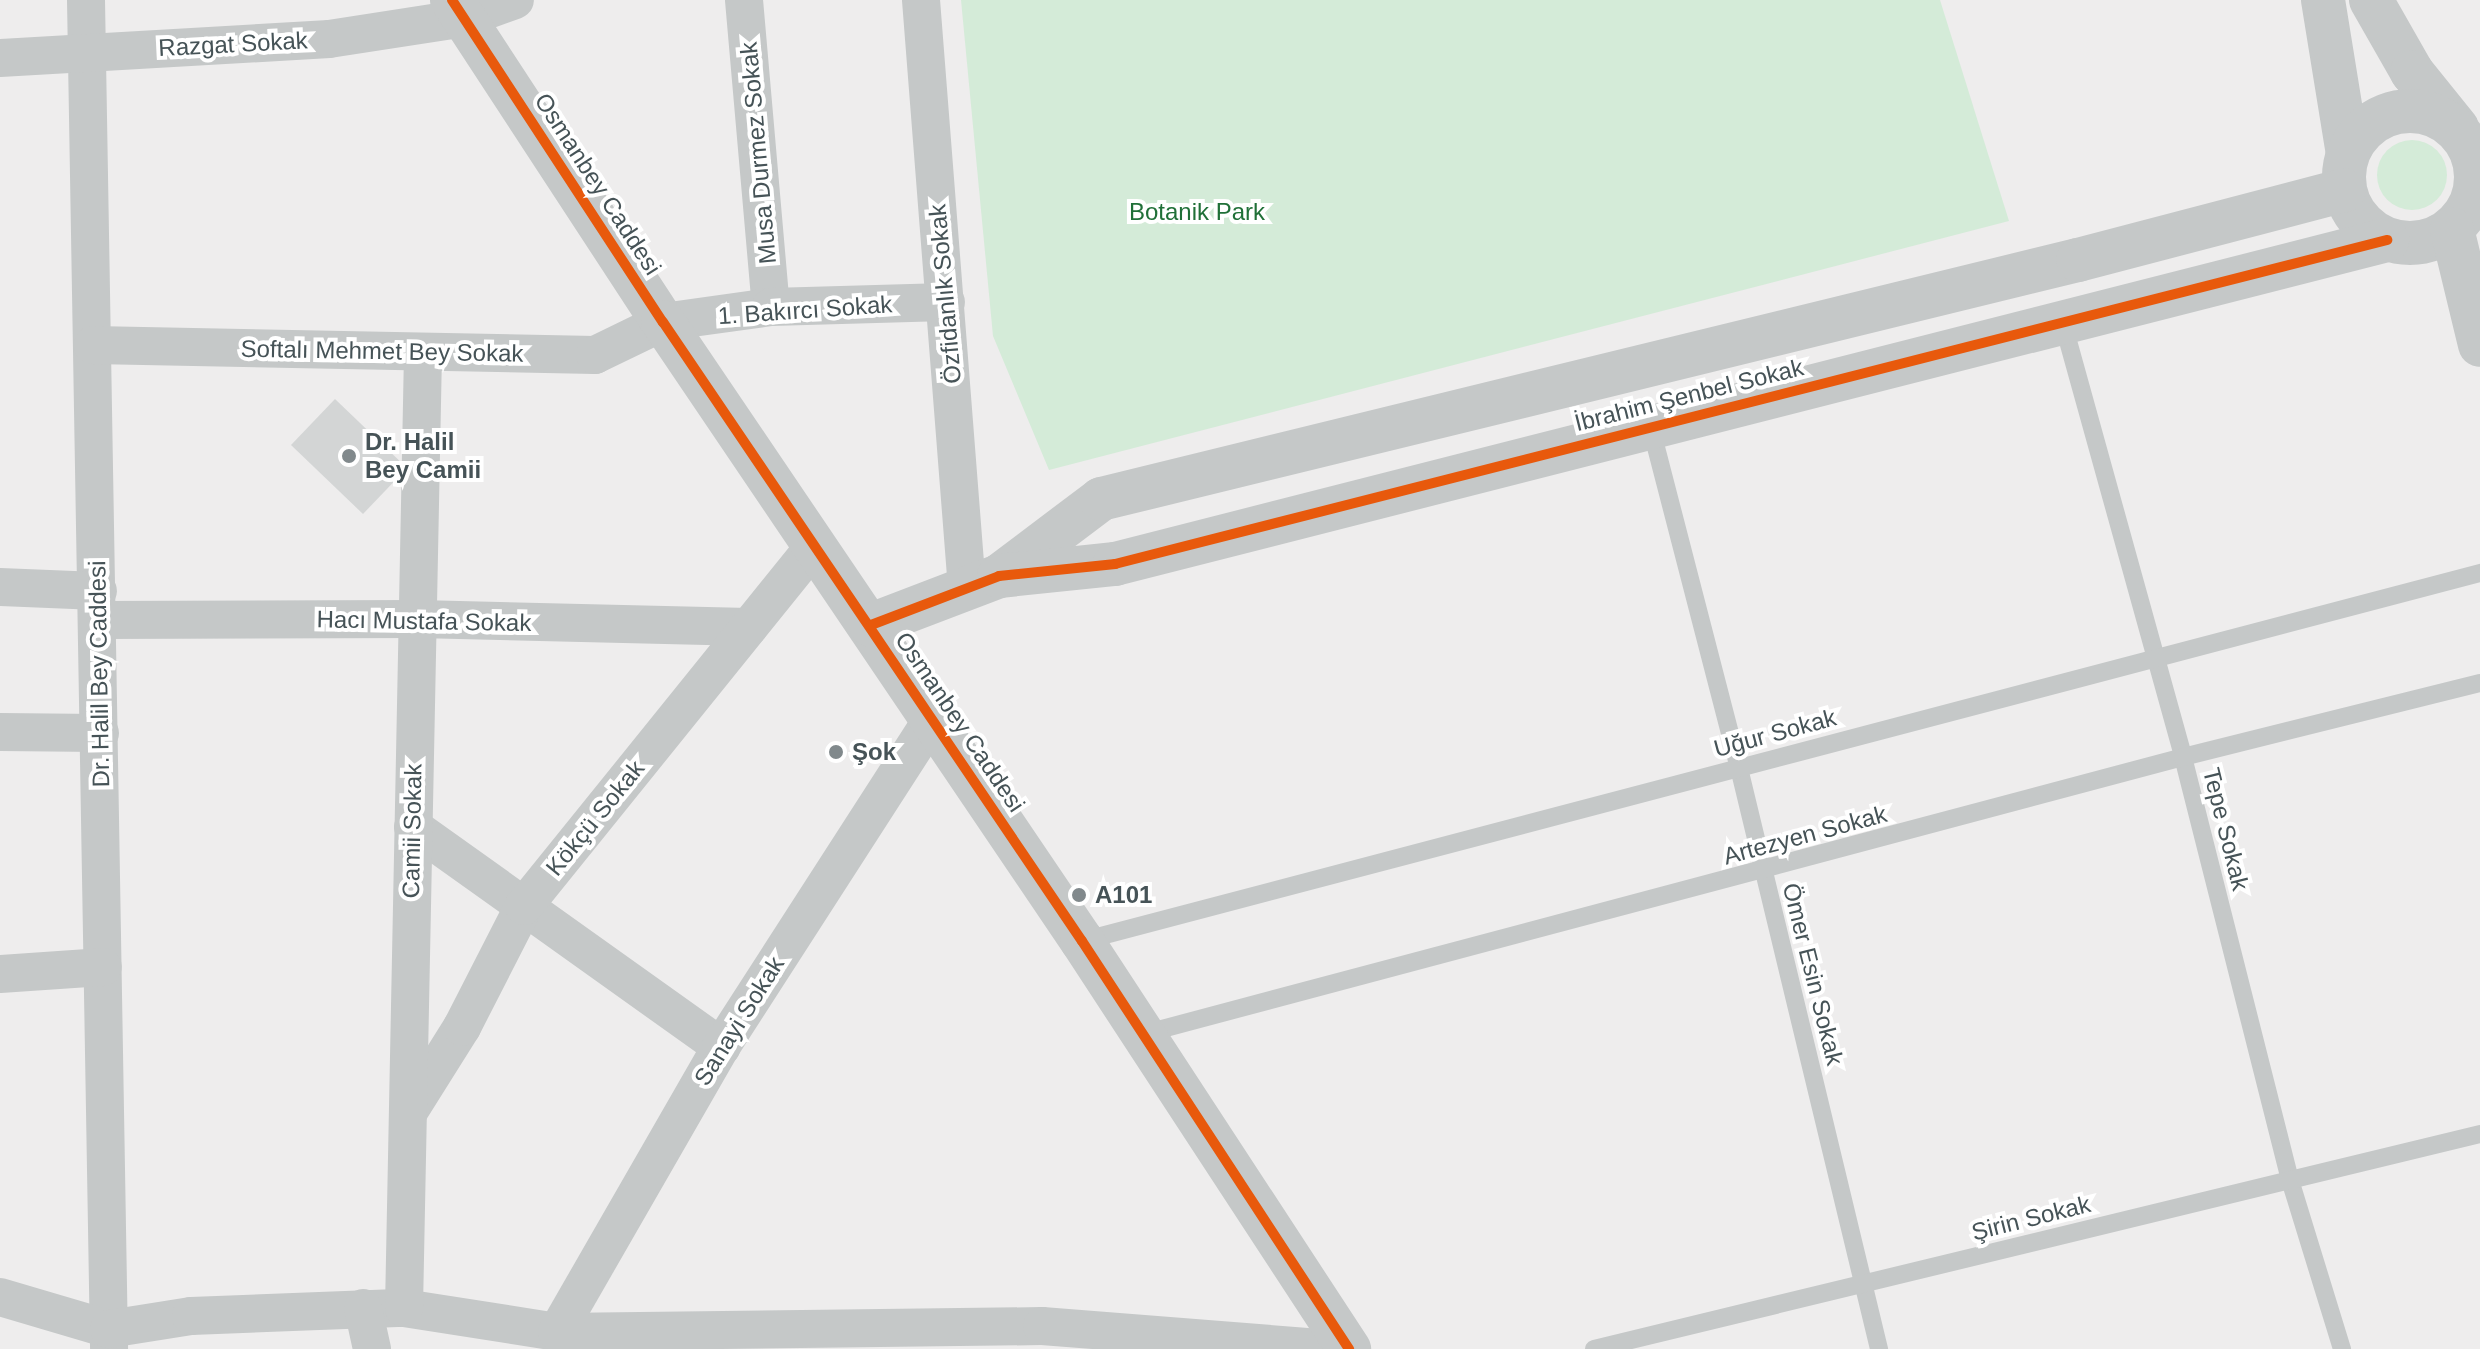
<!DOCTYPE html>
<meta charset="utf-8">
<style>
body{margin:0}
#map{position:relative;width:2480px;height:1349px;overflow:hidden;background:#eeeded;font-family:Arial,sans-serif}
div>[style]{position:absolute}
.green>*{inset:0;background:#d4ebd8}
.round{border-radius:50%}
.building>*{inset:0;background:#d3d5d5}
.service>*{height:18px;margin:-9px;padding:0 9px;transform-origin:9px;border-radius:9px;background:#c5c8c8}
.minor>*{height:38px;margin:-19px;padding:0 19px;transform-origin:19px;border-radius:19px;background:#c5c8c8}
.tertiary>*{height:44px;margin:-22px;padding:0 22px;transform-origin:22px;border-radius:22px;background:#c5c8c8}
.tertiary>.ring{margin:-22px;padding:0;box-sizing:content-box;background:none;border:44px solid #c5c8c8;border-radius:50%}
.cycleway>*{height:10px;margin:-5px;padding:0 5px;transform-origin:5px;border-radius:5px;background:#e8590c}
.dots>*{width:22px;height:22px;translate:-50% -50%;box-sizing:border-box;border:4px solid #fff;border-radius:50%}
span{translate:-50% -50%;white-space:nowrap;text-align:center;line-height:1.15;-webkit-text-stroke:8px #fff;paint-order:stroke}
.street-label{font-size:24px;color:#465357}
.park-label{font-size:24px;color:#207038}
.poi-label{font-size:24px;color:#465357;font-weight:700}
.left{translate:0 -50%;text-align:left}
</style>
<div id="map">
<div class="green">
<i style="clip-path:polygon(961px 0,1940px 0,2009px 221px,1049px 470px,993px 336px)"></i>
<i class="round" style="left:2377px;top:140px;width:70px;height:70px"></i>
</div>
<div class="building">
<i style="clip-path:polygon(335px 399px,407px 468px,363px 514px,291px 445px)"></i>
</div>
<div class="service">
<i style="left:2474px;top:193px;width:7px;rotate:-34deg"></i>
<i style="left:2063px;top:323px;width:450px;rotate:74.5deg"></i>
<i style="left:2183px;top:757px;width:436px;rotate:75.8deg"></i>
<i style="left:2290px;top:1180px;width:177px;rotate:72.9deg"></i>
<i style="left:1651px;top:428px;width:351px;rotate:75.5deg"></i>
<i style="left:1739px;top:768px;width:598px;rotate:76.45deg"></i>
<i style="left:1082px;top:941px;width:1446px;rotate:-14.75deg"></i>
<i style="left:1143px;top:1034px;width:1076px;rotate:-14.91deg"></i>
<i style="left:2183px;top:757px;width:306px;rotate:-14deg"></i>
<i style="left:1594px;top:1349px;width:912px;rotate:-13.64deg"></i>
</div>
<div class="minor">
<i style="left:86px;top:0;width:1349px;rotate:89.02deg"></i>
<i style="left:744px;top:0;width:308px;rotate:85deg"></i>
<i style="left:921px;top:0;width:590px;rotate:85.53deg"></i>
<i style="left:0;top:58px;width:330px;rotate:-3.3deg"></i>
<i style="left:329px;top:39px;width:138px;rotate:-8.8deg"></i>
<i style="left:465px;top:18px;width:53px;rotate:-19.8deg"></i>
<i style="left:93px;top:345px;width:502px;rotate:1.14deg"></i>
<i style="left:595px;top:355px;width:76px;rotate:-25.9deg"></i>
<i style="left:663px;top:322px;width:109px;rotate:-7.9deg"></i>
<i style="left:771px;top:307px;width:175px;rotate:-1.6deg"></i>
<i style="left:0;top:587px;width:98px;rotate:2.3deg"></i>
<i style="left:98px;top:620px;width:320px;rotate:-0.2deg"></i>
<i style="left:418px;top:619px;width:331px;rotate:1.4deg"></i>
<i style="left:0;top:732px;width:100px;rotate:0.6deg"></i>
<i style="left:413px;top:827px;width:379px;rotate:35.5deg"></i>
<i style="left:0;top:974px;width:103px;rotate:-3.9deg"></i>
<i style="left:408px;top:1113px;width:102px;rotate:-57.9deg"></i>
<i style="left:462px;top:1027px;width:136px;rotate:-62.9deg"></i>
<i style="left:524px;top:906px;width:464px;rotate:-51.1deg"></i>
<i style="left:0;top:1297px;width:114px;rotate:16.4deg"></i>
<i style="left:109px;top:1329px;width:83px;rotate:-9deg"></i>
<i style="left:191px;top:1316px;width:213px;rotate:-2.2deg"></i>
<i style="left:404px;top:1308px;width:155px;rotate:8.9deg"></i>
<i style="left:557px;top:1332px;width:485px;rotate:-0.7deg"></i>
<i style="left:1042px;top:1326px;width:294px;rotate:4.5deg"></i>
<i style="left:363px;top:1308px;width:42px;rotate:77.6deg"></i>
<i style="left:404px;top:1308px;width:954px;rotate:-88.86deg"></i>
<i style="left:557px;top:1332px;width:329px;rotate:-60.1deg"></i>
<i style="left:721px;top:1047px;width:391px;rotate:-57.2deg"></i>
</div>
<div class="tertiary">
<i style="left:452px;top:0;width:385px;rotate:56.8deg"></i>
<i style="left:663px;top:322px;width:747px;rotate:55.91deg"></i>
<i style="left:1082px;top:941px;width:488px;rotate:56.8deg"></i>
<i style="left:2323px;top:0;width:151px;rotate:80.8deg"></i>
<i style="left:2371px;top:0;width:83px;rotate:60.3deg"></i>
<i style="left:2412px;top:72px;width:72px;rotate:51.2deg"></i>
<i class="ring" style="left:2344px;top:111px;width:88px;height:88px"></i>
<i style="left:2452px;top:229px;width:119px;rotate:76.4deg"></i>
<i style="left:999px;top:576px;width:128px;rotate:-37deg"></i>
<i style="left:1101px;top:499px;width:1006px;rotate:-13.75deg"></i>
<i style="left:2078px;top:260px;width:275px;rotate:-14.7deg"></i>
<i style="left:871px;top:625px;width:137px;rotate:-20.9deg"></i>
<i style="left:999px;top:576px;width:117px;rotate:-5.9deg"></i>
<i style="left:1115px;top:564px;width:1313px;rotate:-14.29deg"></i>
</div>
<div class="cycleway">
<i style="left:452px;top:0;width:385px;rotate:56.8deg"></i>
<i style="left:663px;top:322px;width:747px;rotate:55.91deg"></i>
<i style="left:1082px;top:941px;width:488px;rotate:56.8deg"></i>
<i style="left:871px;top:625px;width:137px;rotate:-20.9deg"></i>
<i style="left:999px;top:576px;width:117px;rotate:-5.9deg"></i>
<i style="left:1115px;top:564px;width:1313px;rotate:-14.29deg"></i>
</div>
<div class="dots">
<i style="left:349px;top:456px;background:#81898c"></i>
<i style="left:836px;top:752px;background:#81898c"></i>
<i style="left:1079px;top:895px;background:#81898c"></i>
</div>
<div class="street-label">
<span style="left:233px;top:44px;rotate:-3deg">Razgat Sokak</span>
<span style="left:758px;top:153px;rotate:-95deg">Musa Durmez Sokak</span>
<span style="left:598px;top:184px;rotate:57deg">Osmanbey Caddesi</span>
<span style="left:945px;top:294px;rotate:-95deg">Özfidanlık Sokak</span>
<span style="left:805px;top:310px;rotate:-4deg">1. Bakırcı Sokak</span>
<span style="left:382px;top:351px;rotate:1deg">Softalı Mehmet Bey Sokak</span>
<span style="left:1689px;top:395px;rotate:-14deg">İbrahim Şenbel Sokak</span>
<span style="left:424px;top:621px;rotate:1deg">Hacı Mustafa Sokak</span>
<span style="left:99px;top:674px;rotate:-91deg">Dr. Halil Bey Caddesi</span>
<span style="left:960px;top:722px;rotate:56deg">Osmanbey Caddesi</span>
<span style="left:1775px;top:733px;rotate:-15deg">Uğur Sokak</span>
<span style="left:595px;top:818px;rotate:-51deg">Kökçü Sokak</span>
<span style="left:2226px;top:829px;rotate:76deg">Tepe Sokak</span>
<span style="left:412px;top:831px;rotate:-89deg">Camii Sokak</span>
<span style="left:1805px;top:835px;rotate:-15deg">Artezyen Sokak</span>
<span style="left:1813px;top:974px;rotate:76deg">Ömer Esin Sokak</span>
<span style="left:739px;top:1021px;rotate:-58deg">Sanayi Sokak</span>
<span style="left:2031px;top:1218px;rotate:-14deg">Şirin Sokak</span>
</div>
<div class="park-label">
<span style="left:1197px;top:212px">Botanik Park</span>
</div>
<div class="poi-label">
<span class="left" style="left:365px;top:456px">Dr. Halil<br>Bey Camii</span>
<span class="left" style="left:852px;top:752px">Şok</span>
<span class="left" style="left:1095px;top:895px">A101</span>
</div>
</div>
